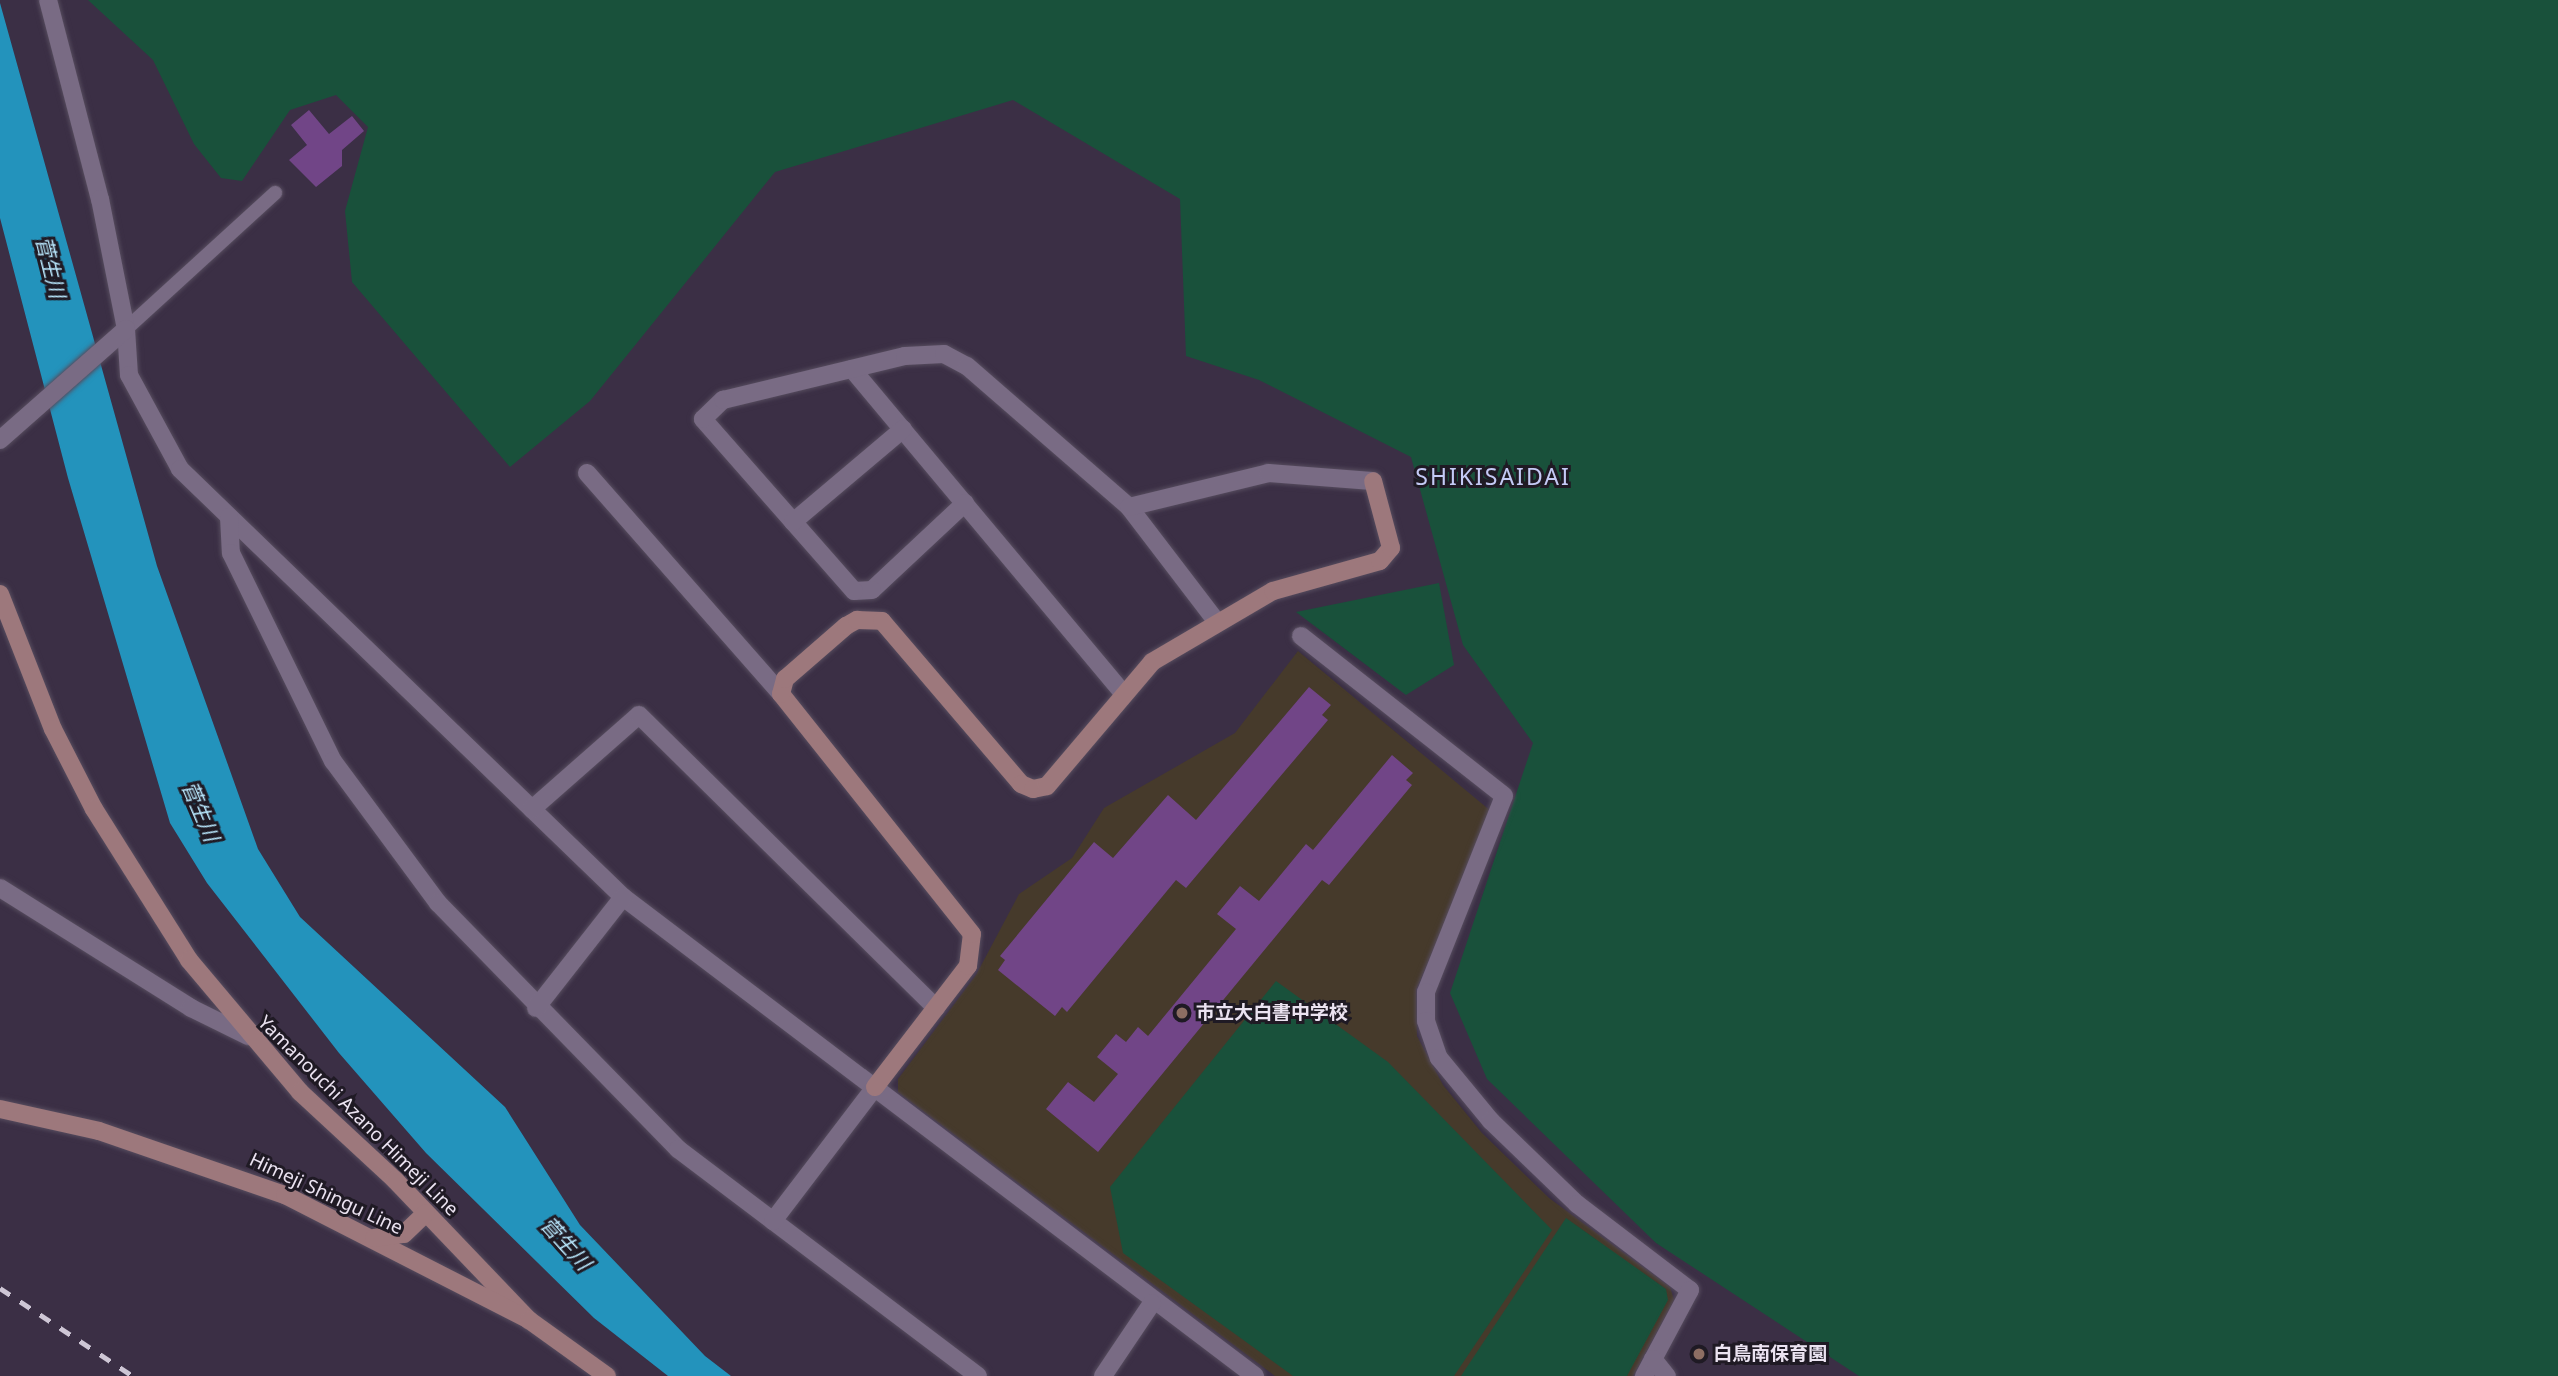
<!DOCTYPE html>
<meta charset="utf-8">
<style>
body{margin:0}
#map{position:relative;width:2558px;height:1376px;overflow:hidden;background:#3b2f45;font-family:"Noto Sans","Noto Sans JP",sans-serif}
div>[style]{position:absolute}
.education>*{inset:0;background:#463a2b}
.green>*{inset:0;background:#19513b}
.water>*{inset:0;background:#2393bc}
.building>*{inset:0;background:#714587}
.roads{filter:drop-shadow(0 0 2px #564c5e) drop-shadow(0 0 2px #564c5e)}
.lane>*{height:14px;margin:-7px;padding:0 7px;transform-origin:7px;border-radius:7px;background:#796b84}
.street>*{height:18px;margin:-9px;padding:0 9px;transform-origin:9px;border-radius:9px;background:#796b84}
.secondary>*{height:18px;margin:-9px;padding:0 9px;transform-origin:9px;border-radius:9px;background:#9d787c}
.rail>*{height:5px;margin-top:-2.5px;transform-origin:0;background:repeating-linear-gradient(90deg,#cec6d5 0 12px,transparent 0 24px)}
.dots>*{width:19px;height:19px;translate:-50% -50%;box-sizing:border-box;border:4px solid #1f1a24;border-radius:50%}
span{translate:-50% -50%;white-space:nowrap;text-align:center;line-height:1.15;-webkit-text-stroke:6px #1f1a24;paint-order:stroke}
.poi-label{font-size:19px;color:#ebe3f1;font-weight:700}
.left{translate:0 -50%;text-align:left}
.street-label{font-size:19px;color:#ebe3f1}
.water-label{font-size:21px;color:#b9e8fe;font-style:italic}
.quarter-label{font-size:23px;color:#c4caf5;letter-spacing:2px}
</style>
<div id="map">
<div class="education">
<i style="clip-path:polygon(1298px 651px,1492px 812px,1416px 990px,1417px 1036px,1443px 1085px,1482px 1133px,1549px 1198px,1670px 1287px,1674px 1300px,1633px 1376px,1275px 1376px,898px 1092px,898px 1079px,976px 975px,1019px 894px,1072px 858px,1104px 808px,1235px 733px)"></i>
</div>
<div class="green">
<i style="clip-path:polygon(88px 0,2558px 0,2558px 1376px,1859px 1376px,1656px 1243px,1487px 1079px,1450px 993px,1533px 743px,1463px 645px,1411px 457px,1259px 380px,1186px 356px,1180px 199px,1013px 100px,775px 172px,590px 401px,510px 467px,352px 282px,345px 211px,368px 127px,336px 95px,290px 110px,242px 181px,221px 178px,194px 144px,153px 60px)"></i>
<i style="clip-path:polygon(1439px 583px,1454px 665px,1406px 695px,1296px 612px)"></i>
<i style="clip-path:polygon(1276px 981px,1388px 1062px,1552px 1230px,1454px 1376px,1293px 1376px,1123px 1253px,1110px 1187px)"></i>
<i style="clip-path:polygon(1566px 1218px,1666px 1289px,1668px 1300px,1627px 1376px,1461px 1376px)"></i>
</div>
<div class="water">
<i style="clip-path:polygon(0 3px,157px 566px,258px 849px,300px 917px,505px 1107px,580px 1225px,705px 1356px,731px 1376px,668px 1376px,594px 1318px,426px 1153px,339px 1053px,207px 883px,170px 823px,68px 478px,0 218px)"></i>
</div>
<div class="building">
<i style="clip-path:polygon(309px 110px,329px 134px,352px 116px,364px 131px,342px 150px,342px 166px,316px 187px,289px 160px,307px 145px,291px 125px)"></i>
<i style="clip-path:polygon(1309px 687px,1331px 705px,1322px 715px,1328px 720px,1186px 888px,1176px 880px,1067px 1012px,1062px 1007px,1055px 1016px,998px 970px,1005px 960px,1000px 956px,1094px 842px,1113px 858px,1168px 795px,1196px 820px)"></i>
<i style="clip-path:polygon(1392px 755px,1413px 773px,1406px 780px,1412px 785px,1329px 885px,1322px 880px,1098px 1152px,1046px 1109px,1068px 1082px,1094px 1102px,1118px 1074px,1097px 1057px,1116px 1034px,1126px 1042px,1138px 1027px,1148px 1036px,1236px 929px,1217px 914px,1240px 886px,1259px 901px,1306px 844px,1313px 850px)"></i>
</div>
<div class="roads">
<div class="lane">
<i style="left:126px;top:329px;width:202px;rotate:-42.4deg"></i>
</div>
<div class="street">
<i style="left:48px;top:0;width:206px;rotate:75.4deg"></i>
<i style="left:100px;top:199px;width:133px;rotate:78.7deg"></i>
<i style="left:126px;top:329px;width:46px;rotate:86.3deg"></i>
<i style="left:129px;top:375px;width:107px;rotate:61.5deg"></i>
<i style="left:180px;top:469px;width:616px;rotate:44.01deg"></i>
<i style="left:623px;top:897px;width:793px;rotate:37.16deg"></i>
<i style="left:852px;top:369px;width:422px;rotate:50.1deg"></i>
<i style="left:0;top:440px;width:168px;rotate:-41.4deg"></i>
<i style="left:587px;top:473px;width:294px;rotate:48.7deg"></i>
<i style="left:965px;top:503px;width:127px;rotate:136.9deg"></i>
<i style="left:872px;top:590px;width:18px;rotate:177deg"></i>
<i style="left:854px;top:591px;width:229px;rotate:-131.3deg"></i>
<i style="left:703px;top:419px;width:28px;rotate:-44deg"></i>
<i style="left:723px;top:400px;width:187px;rotate:-13.6deg"></i>
<i style="left:905px;top:356px;width:39px;rotate:-3deg"></i>
<i style="left:944px;top:354px;width:26px;rotate:28deg"></i>
<i style="left:967px;top:366px;width:215px;rotate:41deg"></i>
<i style="left:1129px;top:507px;width:145px;rotate:52.6deg"></i>
<i style="left:1129px;top:507px;width:143px;rotate:-13.7deg"></i>
<i style="left:1268px;top:473px;width:105px;rotate:4.4deg"></i>
<i style="left:229px;top:517px;width:36px;rotate:87deg"></i>
<i style="left:231px;top:553px;width:232px;rotate:63.9deg"></i>
<i style="left:333px;top:761px;width:177px;rotate:53.5deg"></i>
<i style="left:438px;top:903px;width:344px;rotate:45.7deg"></i>
<i style="left:678px;top:1149px;width:376px;rotate:37.1deg"></i>
<i style="left:793px;top:522px;width:144px;rotate:-40.2deg"></i>
<i style="left:1301px;top:636px;width:258px;rotate:38.2deg"></i>
<i style="left:1504px;top:796px;width:211px;rotate:111.7deg"></i>
<i style="left:1426px;top:992px;width:29px;rotate:90deg"></i>
<i style="left:1426px;top:1021px;width:39px;rotate:71deg"></i>
<i style="left:1439px;top:1058px;width:82px;rotate:50.5deg"></i>
<i style="left:1491px;top:1121px;width:120px;rotate:44deg"></i>
<i style="left:1577px;top:1204px;width:142px;rotate:37.3deg"></i>
<i style="left:1690px;top:1290px;width:98px;rotate:118.1deg"></i>
<i style="left:532px;top:809px;width:142px;rotate:-41.3deg"></i>
<i style="left:639px;top:715px;width:417px;rotate:44.6deg"></i>
<i style="left:0;top:888px;width:226px;rotate:32.1deg"></i>
<i style="left:191px;top:1008px;width:64px;rotate:26.2deg"></i>
<i style="left:536px;top:1008px;width:141px;rotate:-51.9deg"></i>
<i style="left:773px;top:1221px;width:168px;rotate:-52.7deg"></i>
<i style="left:1653px;top:1359px;width:22px;rotate:51deg"></i>
<i style="left:1103px;top:1376px;width:88px;rotate:-56.1deg"></i>
</div>
<div class="secondary">
<i style="left:0;top:594px;width:145px;rotate:68.6deg"></i>
<i style="left:53px;top:729px;width:90px;rotate:62.9deg"></i>
<i style="left:94px;top:809px;width:178px;rotate:57.8deg"></i>
<i style="left:189px;top:960px;width:172px;rotate:49.9deg"></i>
<i style="left:300px;top:1092px;width:129px;rotate:42.8deg"></i>
<i style="left:395px;top:1180px;width:194px;rotate:46.3deg"></i>
<i style="left:875px;top:1087px;width:153px;rotate:-52.5deg"></i>
<i style="left:968px;top:966px;width:32px;rotate:-83deg"></i>
<i style="left:972px;top:934px;width:307px;rotate:-128.5deg"></i>
<i style="left:781px;top:694px;width:16px;rotate:-75deg"></i>
<i style="left:785px;top:679px;width:81px;rotate:-41deg"></i>
<i style="left:846px;top:626px;width:13px;rotate:-29deg"></i>
<i style="left:857px;top:620px;width:25px;rotate:2deg"></i>
<i style="left:882px;top:621px;width:214px;rotate:49.5deg"></i>
<i style="left:1021px;top:784px;width:13px;rotate:23deg"></i>
<i style="left:1033px;top:789px;width:14px;rotate:-12deg"></i>
<i style="left:1047px;top:786px;width:162px;rotate:-49.7deg"></i>
<i style="left:1152px;top:662px;width:140px;rotate:-30.4deg"></i>
<i style="left:1273px;top:591px;width:111px;rotate:-15.7deg"></i>
<i style="left:1380px;top:561px;width:17px;rotate:-50deg"></i>
<i style="left:1391px;top:548px;width:69px;rotate:-105deg"></i>
<i style="left:0;top:1109px;width:101px;rotate:12.5deg"></i>
<i style="left:99px;top:1131px;width:197px;rotate:19deg"></i>
<i style="left:285px;top:1195px;width:274px;rotate:27.1deg"></i>
<i style="left:529px;top:1320px;width:96px;rotate:35.7deg"></i>
<i style="left:374px;top:1238px;width:30px;rotate:-8deg"></i>
<i style="left:404px;top:1234px;width:30px;rotate:-44deg"></i>
</div>
</div>
<div class="rail">
<i style="left:0;top:1288px;width:159px;rotate:33.5deg"></i>
</div>
<div class="dots">
<i style="left:1182px;top:1013px;background:#8d6e63"></i>
<i style="left:1699px;top:1354px;background:#8d6e63"></i>
</div>
<div class="poi-label">
<span class="left" style="left:1196px;top:1013px">市立大白書中学校</span>
<span class="left" style="left:1713px;top:1354px">白鳥南保育園</span>
</div>
<div class="street-label">
<span style="left:358px;top:1116px;rotate:45deg">Yamanouchi Azano Himeji Line</span>
<span style="left:326px;top:1194px;rotate:25deg">Himeji Shingu Line</span>
</div>
<div class="water-label">
<span style="left:51px;top:267px;rotate:76deg">菅生川</span>
<span style="left:201px;top:811px;rotate:67deg">菅生川</span>
<span style="left:566px;top:1243px;rotate:48deg">菅生川</span>
</div>
<div class="quarter-label">
<span style="left:1493px;top:476px">SHIKISAIDAI</span>
</div>
</div>
